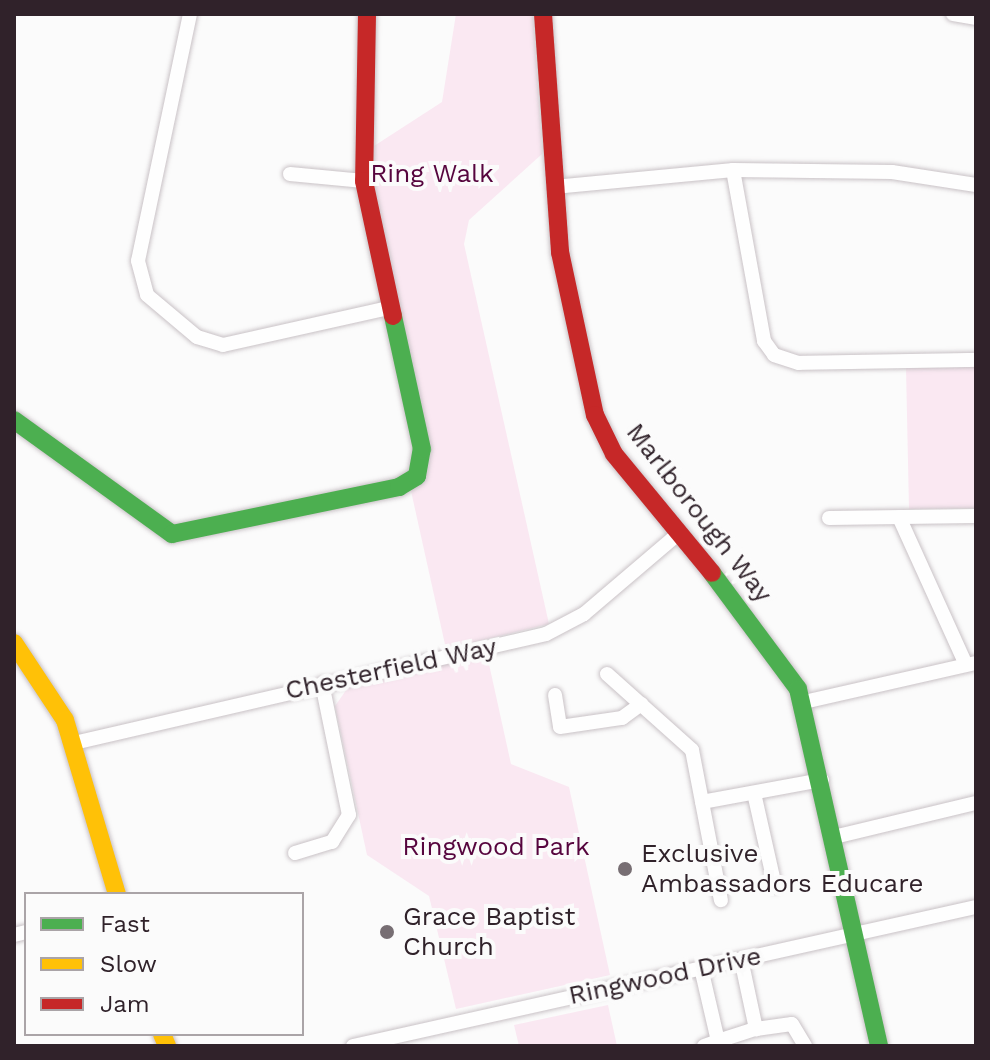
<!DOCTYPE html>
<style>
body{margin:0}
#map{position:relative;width:990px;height:1060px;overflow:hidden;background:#fbfbfb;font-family:"Work Sans",sans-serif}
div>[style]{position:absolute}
.green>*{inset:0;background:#fae8f2}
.roads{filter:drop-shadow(0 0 2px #c9c2c6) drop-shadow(0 0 2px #c9c2c6)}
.street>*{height:14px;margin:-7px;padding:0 7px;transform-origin:7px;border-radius:7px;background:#fefefe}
.fast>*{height:18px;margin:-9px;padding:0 9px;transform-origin:9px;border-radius:9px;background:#4caf50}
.slow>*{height:18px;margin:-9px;padding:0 9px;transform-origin:9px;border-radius:9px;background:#ffc107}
.jam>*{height:18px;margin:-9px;padding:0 9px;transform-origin:9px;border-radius:9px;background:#c62828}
.dots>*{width:22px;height:22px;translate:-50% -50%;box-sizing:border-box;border:4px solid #fbfbfb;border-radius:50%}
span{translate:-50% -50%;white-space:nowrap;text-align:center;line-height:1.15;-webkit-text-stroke:8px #fbfbfb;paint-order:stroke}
.park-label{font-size:26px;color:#56053e}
.street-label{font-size:26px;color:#30222a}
.poi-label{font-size:26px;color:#30222a}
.left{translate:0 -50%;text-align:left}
.frame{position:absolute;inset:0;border:16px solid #30222a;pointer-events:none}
.legend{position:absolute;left:24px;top:892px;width:280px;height:144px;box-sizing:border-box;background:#fbfbfb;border:2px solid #aaa4a7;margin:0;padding:10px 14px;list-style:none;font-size:24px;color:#30222a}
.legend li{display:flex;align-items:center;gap:16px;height:40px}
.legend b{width:40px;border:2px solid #aaa4a7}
</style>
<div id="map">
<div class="green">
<i style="clip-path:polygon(456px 14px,533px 14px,542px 154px,469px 220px,464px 244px,549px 624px,446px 649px,411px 491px,427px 473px,431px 453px,373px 198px,374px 146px,442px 102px)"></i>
<i style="clip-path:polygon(976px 367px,976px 508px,909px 509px,906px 368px)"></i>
<i style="clip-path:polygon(487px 655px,511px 764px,569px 787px,610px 975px,456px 1009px,429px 896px,367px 855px,335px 706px,349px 686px)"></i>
<i style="clip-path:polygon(608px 1005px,617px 1046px,519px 1046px,514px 1025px)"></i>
</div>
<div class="roads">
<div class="street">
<i style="left:190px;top:14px;width:252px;rotate:101.9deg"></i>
<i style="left:138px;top:261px;width:35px;rotate:75deg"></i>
<i style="left:147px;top:295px;width:65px;rotate:40deg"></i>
<i style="left:197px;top:337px;width:27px;rotate:17deg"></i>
<i style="left:223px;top:345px;width:170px;rotate:-12.6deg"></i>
<i style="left:953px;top:14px;width:23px;rotate:10deg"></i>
<i style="left:733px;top:170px;width:174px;rotate:79.7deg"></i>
<i style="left:764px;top:341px;width:17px;rotate:54deg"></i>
<i style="left:774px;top:355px;width:26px;rotate:18deg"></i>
<i style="left:799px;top:363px;width:177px;rotate:-1deg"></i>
<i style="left:290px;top:174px;width:74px;rotate:5.4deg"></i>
<i style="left:554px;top:187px;width:180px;rotate:-5.4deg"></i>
<i style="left:733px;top:170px;width:159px;rotate:0.7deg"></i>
<i style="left:892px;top:172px;width:85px;rotate:8.8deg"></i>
<i style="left:899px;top:517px;width:162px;rotate:65.6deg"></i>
<i style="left:829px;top:518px;width:147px;rotate:-0.8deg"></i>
<i style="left:607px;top:674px;width:114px;rotate:41.8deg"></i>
<i style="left:692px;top:750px;width:153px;rotate:79.1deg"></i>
<i style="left:555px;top:695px;width:32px;rotate:81deg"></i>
<i style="left:560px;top:727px;width:63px;rotate:-8.3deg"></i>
<i style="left:622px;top:718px;width:24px;rotate:-36deg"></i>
<i style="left:804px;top:702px;width:176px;rotate:-12.8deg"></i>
<i style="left:74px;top:743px;width:484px;rotate:-13deg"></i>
<i style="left:546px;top:634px;width:43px;rotate:-27.8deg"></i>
<i style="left:584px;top:614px;width:123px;rotate:-40.4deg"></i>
<i style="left:754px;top:793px;width:95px;rotate:77.3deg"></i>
<i style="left:702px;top:802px;width:122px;rotate:-10.4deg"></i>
<i style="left:834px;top:837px;width:146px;rotate:-13.5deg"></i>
<i style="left:295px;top:853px;width:39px;rotate:-17deg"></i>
<i style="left:332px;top:842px;width:32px;rotate:-58deg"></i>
<i style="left:349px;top:815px;width:134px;rotate:-101.6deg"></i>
<i style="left:14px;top:935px;width:12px;rotate:-14deg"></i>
<i style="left:741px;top:959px;width:72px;rotate:77.9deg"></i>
<i style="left:756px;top:1029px;width:36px;rotate:-8deg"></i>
<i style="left:792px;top:1024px;width:26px;rotate:59deg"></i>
<i style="left:701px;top:968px;width:75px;rotate:76.9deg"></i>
<i style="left:718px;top:1041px;width:15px;rotate:160deg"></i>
<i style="left:718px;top:1041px;width:40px;rotate:-18deg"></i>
<i style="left:353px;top:1046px;width:638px;rotate:-12.58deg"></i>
</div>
<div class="fast">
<i style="left:14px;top:420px;width:195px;rotate:35.8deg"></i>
<i style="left:172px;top:534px;width:232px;rotate:-11.7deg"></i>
<i style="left:399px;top:487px;width:21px;rotate:-31deg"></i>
<i style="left:417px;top:476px;width:27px;rotate:-80deg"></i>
<i style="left:422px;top:449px;width:136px;rotate:-102.3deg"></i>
<i style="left:712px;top:573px;width:144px;rotate:53.4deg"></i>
<i style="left:798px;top:689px;width:366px;rotate:77.2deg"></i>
</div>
<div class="slow">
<i style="left:14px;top:643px;width:92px;rotate:56.5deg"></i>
<i style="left:65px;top:720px;width:182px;rotate:73.4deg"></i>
<i style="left:162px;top:1034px;width:13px;rotate:67deg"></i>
</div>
<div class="jam">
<i style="left:367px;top:14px;width:167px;rotate:91deg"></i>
<i style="left:364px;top:181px;width:138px;rotate:77.9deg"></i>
<i style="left:543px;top:14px;width:239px;rotate:85.9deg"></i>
<i style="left:560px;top:252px;width:167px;rotate:77.9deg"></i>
<i style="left:595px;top:415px;width:43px;rotate:64deg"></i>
<i style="left:614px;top:454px;width:154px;rotate:50.5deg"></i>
</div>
</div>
<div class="dots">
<i style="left:625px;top:869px;background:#776e73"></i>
<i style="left:387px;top:932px;background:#776e73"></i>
</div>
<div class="park-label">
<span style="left:432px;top:174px">Ring Walk</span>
<span style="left:496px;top:847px">Ringwood Park</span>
</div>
<div class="street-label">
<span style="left:699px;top:513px;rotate:52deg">Marlborough Way</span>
<span style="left:391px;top:669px;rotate:-12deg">Chesterfield Way</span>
<span style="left:665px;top:976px;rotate:-12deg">Ringwood Drive</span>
</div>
<div class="poi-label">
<span class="left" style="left:641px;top:869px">Exclusive<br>Ambassadors Educare</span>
<span class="left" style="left:403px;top:932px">Grace Baptist<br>Church</span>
</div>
<div class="frame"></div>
<ul class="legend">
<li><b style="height:10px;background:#4caf50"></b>Fast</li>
<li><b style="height:10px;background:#ffc107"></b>Slow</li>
<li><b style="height:10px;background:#c62828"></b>Jam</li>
</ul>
</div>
